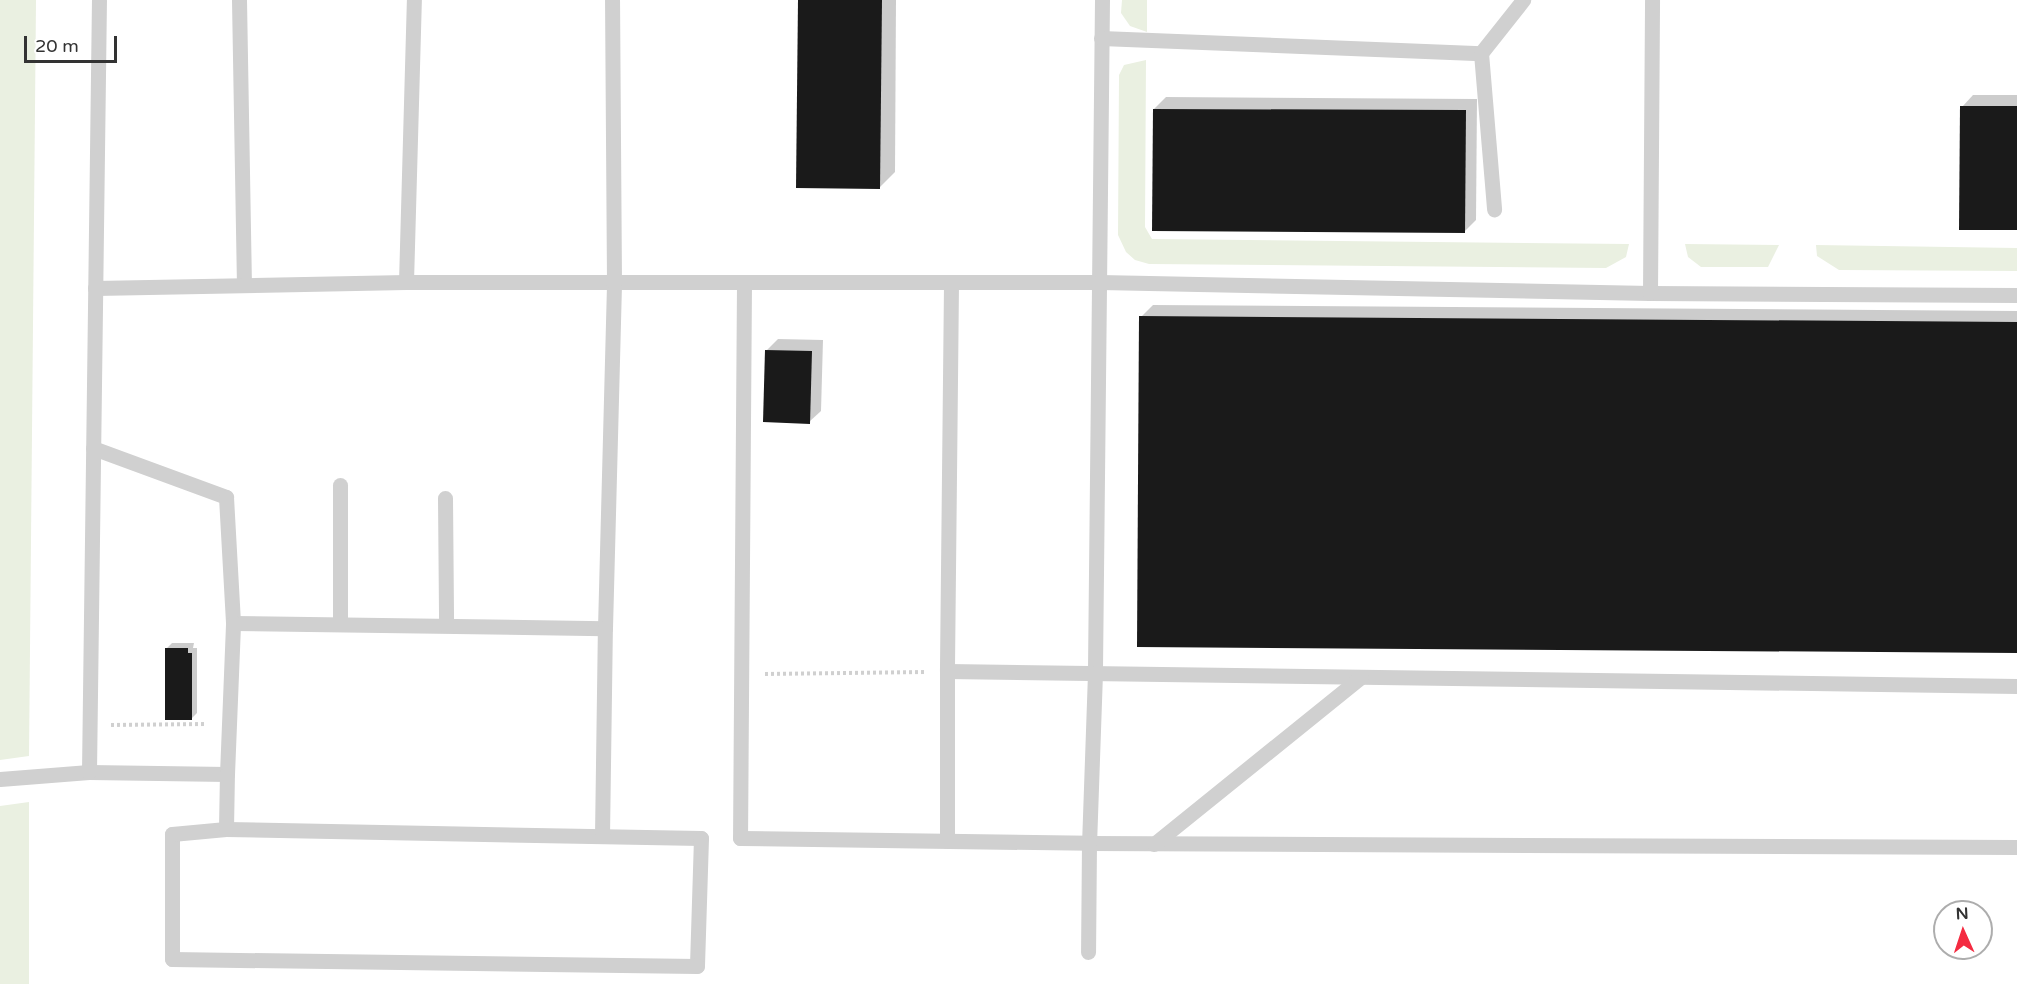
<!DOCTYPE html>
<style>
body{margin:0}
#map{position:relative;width:2017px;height:984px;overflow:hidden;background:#fff;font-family:"Varela Round",sans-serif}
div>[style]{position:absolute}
.green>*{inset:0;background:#eaf0e1}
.shadow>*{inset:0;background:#0003}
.building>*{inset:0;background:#1a1a1a}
.path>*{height:4px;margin-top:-2px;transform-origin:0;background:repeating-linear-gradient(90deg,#d0d0d0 0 3px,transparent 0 6px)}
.service>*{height:15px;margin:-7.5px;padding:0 7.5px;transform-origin:7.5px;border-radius:7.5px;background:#d0d0d0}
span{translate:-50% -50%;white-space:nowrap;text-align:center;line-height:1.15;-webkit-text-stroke:6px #fff;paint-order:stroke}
.north{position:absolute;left:1933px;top:900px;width:60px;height:60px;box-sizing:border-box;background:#fff;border:2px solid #adadad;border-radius:50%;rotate:357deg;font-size:16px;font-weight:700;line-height:24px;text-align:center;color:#333}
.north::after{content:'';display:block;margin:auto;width:21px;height:27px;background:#f42b41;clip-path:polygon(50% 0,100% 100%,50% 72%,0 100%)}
.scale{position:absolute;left:24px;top:36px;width:93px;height:27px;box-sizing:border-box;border:3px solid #333;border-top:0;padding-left:8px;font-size:18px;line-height:21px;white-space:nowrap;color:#333;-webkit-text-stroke:4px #fff;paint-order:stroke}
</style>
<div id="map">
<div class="green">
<i style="clip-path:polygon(0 0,36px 0,29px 756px,0 760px)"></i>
<i style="clip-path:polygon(1122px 0,1147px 0,1147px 32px,1130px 26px,1121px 13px)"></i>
<i style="clip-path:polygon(1146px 60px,1145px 227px,1152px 239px,1629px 244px,1626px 257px,1606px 268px,1149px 264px,1135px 260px,1126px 252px,1118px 235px,1119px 75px,1124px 65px)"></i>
<i style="clip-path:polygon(1685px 244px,1779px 245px,1768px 267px,1701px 267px,1688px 257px)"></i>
<i style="clip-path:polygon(1816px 245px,2017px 248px,2017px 271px,1839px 270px,1817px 256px)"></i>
<i style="clip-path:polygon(29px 802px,29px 984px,0 984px,0 806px)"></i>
</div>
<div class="shadow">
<i style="clip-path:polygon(799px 0,896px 0,895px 172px,880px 187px)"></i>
<i style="clip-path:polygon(1973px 95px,2017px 95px,2017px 229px,1962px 107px)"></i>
<i style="clip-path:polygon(1166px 97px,1477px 99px,1476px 220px,1465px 231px,1154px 109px)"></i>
<i style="clip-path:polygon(1153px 305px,2017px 311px,2017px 652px,1141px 317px)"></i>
<i style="clip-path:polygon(778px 339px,823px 340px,821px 411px,809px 422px,766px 351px)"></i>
<i style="clip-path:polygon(172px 643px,194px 643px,193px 648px,197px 648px,197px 713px,191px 719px,166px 649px)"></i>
</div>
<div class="building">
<i style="clip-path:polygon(798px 0,882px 0,880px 189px,796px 188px)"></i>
<i style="clip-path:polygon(1960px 106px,2017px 106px,2017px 230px,1959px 230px)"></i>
<i style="clip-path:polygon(1153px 109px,1466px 110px,1465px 233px,1152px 231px)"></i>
<i style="clip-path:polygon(1139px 316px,2017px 322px,2017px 653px,1137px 647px)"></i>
<i style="clip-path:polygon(765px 350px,812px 351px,810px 424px,763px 422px)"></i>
<i style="clip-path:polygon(165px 648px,188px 648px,188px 653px,192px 653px,192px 720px,165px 720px)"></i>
</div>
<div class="path">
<i style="left:765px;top:674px;width:160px;rotate:-0.7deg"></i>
<i style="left:111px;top:725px;width:94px;rotate:-0.6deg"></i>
</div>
<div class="service">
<i style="left:239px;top:0;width:285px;rotate:89deg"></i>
<i style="left:1102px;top:0;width:673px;rotate:90.6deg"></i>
<i style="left:1095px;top:673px;width:170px;rotate:92deg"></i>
<i style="left:1089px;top:843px;width:928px;rotate:0.25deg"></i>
<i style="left:1101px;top:38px;width:380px;rotate:2.3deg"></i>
<i style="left:1481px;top:53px;width:68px;rotate:-51.6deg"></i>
<i style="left:1481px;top:53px;width:157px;rotate:85.2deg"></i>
<i style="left:406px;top:282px;width:282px;rotate:-88.4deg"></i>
<i style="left:744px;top:283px;width:555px;rotate:90.41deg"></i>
<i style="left:740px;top:838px;width:349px;rotate:0.8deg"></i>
<i style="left:1089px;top:843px;width:109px;rotate:90.5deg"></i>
<i style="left:951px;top:284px;width:387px;rotate:90.6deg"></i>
<i style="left:947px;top:671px;width:1070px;rotate:0.8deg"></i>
<i style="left:95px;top:288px;width:311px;rotate:-1.1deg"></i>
<i style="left:406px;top:282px;width:694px"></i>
<i style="left:1100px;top:282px;width:550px;rotate:1.15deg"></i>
<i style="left:1650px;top:293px;width:367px;rotate:0.3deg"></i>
<i style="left:1650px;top:293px;width:293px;rotate:-89.6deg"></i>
<i style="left:93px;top:448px;width:142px;rotate:20.2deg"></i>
<i style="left:226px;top:497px;width:126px;rotate:86.8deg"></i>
<i style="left:233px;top:623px;width:372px;rotate:0.8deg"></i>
<i style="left:605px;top:628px;width:346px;rotate:-88.5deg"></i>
<i style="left:614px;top:282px;width:282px;rotate:-90.4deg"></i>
<i style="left:340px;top:485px;width:139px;rotate:90deg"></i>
<i style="left:445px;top:498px;width:127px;rotate:89.5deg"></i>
<i style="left:947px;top:671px;width:170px;rotate:90deg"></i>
<i style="left:89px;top:772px;width:138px;rotate:0.8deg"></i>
<i style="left:227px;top:774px;width:151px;rotate:-87.7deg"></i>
<i style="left:0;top:779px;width:89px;rotate:-4.5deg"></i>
<i style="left:89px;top:772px;width:772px;rotate:-89.26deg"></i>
<i style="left:226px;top:829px;width:475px;rotate:1.1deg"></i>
<i style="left:701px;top:838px;width:128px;rotate:91.8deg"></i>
<i style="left:697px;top:966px;width:525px;rotate:-179.24deg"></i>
<i style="left:172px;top:959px;width:125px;rotate:-90deg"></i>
<i style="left:172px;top:834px;width:54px;rotate:-5.3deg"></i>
<i style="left:226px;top:829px;width:55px;rotate:-89deg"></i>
<i style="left:602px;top:836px;width:208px;rotate:-89.2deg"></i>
<i style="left:1154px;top:844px;width:266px;rotate:-38.9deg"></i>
</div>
<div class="north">N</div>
<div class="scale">20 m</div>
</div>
